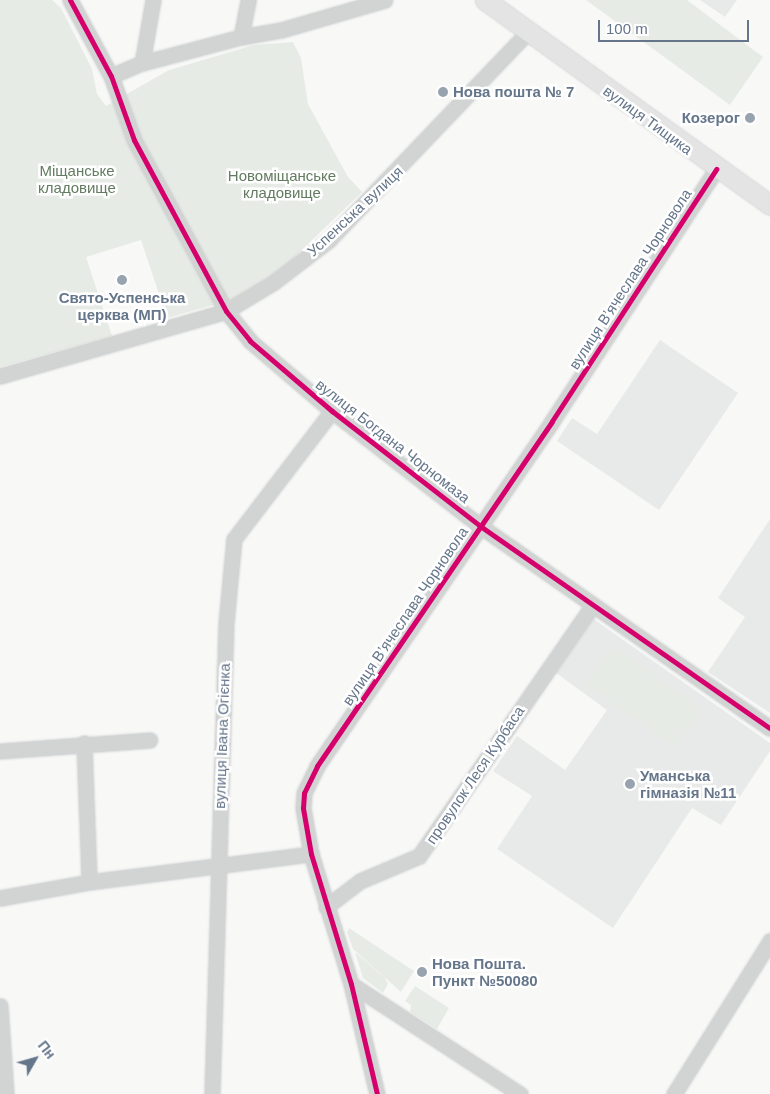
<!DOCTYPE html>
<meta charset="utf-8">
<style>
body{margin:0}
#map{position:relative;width:770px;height:1094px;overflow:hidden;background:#f8f8f7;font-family:Helvetica,sans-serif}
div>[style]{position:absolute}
.built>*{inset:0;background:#e8e9e9}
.green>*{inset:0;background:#e7ebe5}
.roads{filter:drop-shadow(0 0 1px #d3d5d6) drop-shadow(0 0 1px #d3d5d6)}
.minor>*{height:15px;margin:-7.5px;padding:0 7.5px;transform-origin:7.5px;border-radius:7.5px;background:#d2d3d3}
.major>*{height:19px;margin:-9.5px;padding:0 9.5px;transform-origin:9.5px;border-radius:9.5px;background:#e4e4e4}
.cycleway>*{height:5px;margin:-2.5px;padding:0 2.5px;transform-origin:2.5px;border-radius:2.5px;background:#d6006c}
.dots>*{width:14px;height:14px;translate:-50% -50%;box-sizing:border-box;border:2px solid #fff;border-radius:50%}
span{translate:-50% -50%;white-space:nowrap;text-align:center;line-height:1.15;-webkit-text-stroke:5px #fff;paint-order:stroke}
.poi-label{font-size:15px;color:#65758a;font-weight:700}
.left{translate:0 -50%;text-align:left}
.right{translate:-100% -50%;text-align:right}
.street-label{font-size:15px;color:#65758a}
.park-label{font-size:15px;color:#637b60}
.north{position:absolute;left:10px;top:1034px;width:50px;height:50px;-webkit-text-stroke:4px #fff;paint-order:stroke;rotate:52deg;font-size:14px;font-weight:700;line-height:20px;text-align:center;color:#65758a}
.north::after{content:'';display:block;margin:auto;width:18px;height:22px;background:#65758a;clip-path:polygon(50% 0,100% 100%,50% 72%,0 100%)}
.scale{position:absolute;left:598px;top:20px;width:151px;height:22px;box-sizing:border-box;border:2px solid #65758a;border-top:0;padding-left:6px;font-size:15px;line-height:18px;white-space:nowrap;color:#65758a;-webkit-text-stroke:4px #fff;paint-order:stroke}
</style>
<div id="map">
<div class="built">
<i style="clip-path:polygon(700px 0,737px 0,725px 17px)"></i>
<i style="clip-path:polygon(660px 340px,738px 393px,659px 510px,557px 441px,572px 418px,597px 434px)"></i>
<i style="clip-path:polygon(770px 519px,770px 713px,708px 672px,745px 617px,718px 598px)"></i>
<i style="clip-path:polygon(592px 618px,770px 743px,770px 751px,721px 825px,692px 808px,613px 928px,497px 849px,532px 796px,493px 771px,517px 736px,565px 770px,607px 710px,556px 673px)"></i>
</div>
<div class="green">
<i style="clip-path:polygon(0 0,52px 0,61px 8px,92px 69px,97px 94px,106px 106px,169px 70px,254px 45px,293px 42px,301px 58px,308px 104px,348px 177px,362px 192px,279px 272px,234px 299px,167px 318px,141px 240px,86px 257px,112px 336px,0 367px)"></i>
<i style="clip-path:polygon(586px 0,687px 0,763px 57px,730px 105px)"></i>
<i style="clip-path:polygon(613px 646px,702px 709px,675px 747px,586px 685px)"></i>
<i style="clip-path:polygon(349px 928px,414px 971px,401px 992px,353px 949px,347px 932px)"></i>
<i style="clip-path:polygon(355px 952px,385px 978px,388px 984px,383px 993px,363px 978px)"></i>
<i style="clip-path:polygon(415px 986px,449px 1008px,437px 1029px,410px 1012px,411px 1005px,405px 1001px)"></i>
</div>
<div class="roads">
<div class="minor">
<i style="left:70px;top:0;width:86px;rotate:61.7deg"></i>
<i style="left:111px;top:76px;width:68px;rotate:70.2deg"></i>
<i style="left:134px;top:140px;width:194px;rotate:61.7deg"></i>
<i style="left:226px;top:311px;width:38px;rotate:51deg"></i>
<i style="left:250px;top:341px;width:108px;rotate:40.5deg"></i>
<i style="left:332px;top:411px;width:187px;rotate:37.8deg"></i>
<i style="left:480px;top:526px;width:353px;rotate:34.9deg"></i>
<i style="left:241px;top:37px;width:38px;rotate:-79deg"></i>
<i style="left:142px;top:63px;width:64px;rotate:-80.1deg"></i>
<i style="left:111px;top:76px;width:34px;rotate:-23deg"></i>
<i style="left:142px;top:63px;width:102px;rotate:-14.7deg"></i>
<i style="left:241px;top:37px;width:41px;rotate:-9.9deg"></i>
<i style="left:281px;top:30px;width:108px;rotate:-16.1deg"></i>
<i style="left:0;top:376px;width:235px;rotate:-16deg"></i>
<i style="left:226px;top:311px;width:56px;rotate:-31.1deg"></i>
<i style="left:274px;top:282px;width:69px;rotate:-37.4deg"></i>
<i style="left:329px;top:240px;width:286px;rotate:-46.3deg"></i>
<i style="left:84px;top:743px;width:139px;rotate:87.9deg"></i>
<i style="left:0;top:751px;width:150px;rotate:-4.2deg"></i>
<i style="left:0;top:898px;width:90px;rotate:-10.2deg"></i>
<i style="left:89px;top:882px;width:224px;rotate:-7.2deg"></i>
<i style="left:326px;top:907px;width:43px;rotate:-37.4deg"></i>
<i style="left:360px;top:881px;width:64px;rotate:-23deg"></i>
<i style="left:419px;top:856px;width:304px;rotate:-55.3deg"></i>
<i style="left:351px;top:984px;width:202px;rotate:33.1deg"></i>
<i style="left:0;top:1006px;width:88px;rotate:86.1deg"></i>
<i style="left:212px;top:1094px;width:471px;rotate:-88.3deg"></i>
<i style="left:226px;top:623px;width:84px;rotate:-84.6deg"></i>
<i style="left:234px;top:539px;width:161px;rotate:-52.6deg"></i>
<i style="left:377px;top:1094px;width:113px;rotate:-103.3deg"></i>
<i style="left:351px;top:984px;width:136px;rotate:-107.1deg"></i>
<i style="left:311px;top:854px;width:47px;rotate:-99.9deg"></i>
<i style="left:303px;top:808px;width:15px;rotate:-86deg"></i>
<i style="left:304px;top:793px;width:30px;rotate:-64deg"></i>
<i style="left:317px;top:766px;width:417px;rotate:-55.7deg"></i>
<i style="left:552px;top:421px;width:301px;rotate:-56.9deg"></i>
<i style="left:674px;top:1094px;width:181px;rotate:-57.9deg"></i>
</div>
<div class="major">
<i style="left:485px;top:0;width:351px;rotate:35.7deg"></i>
</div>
</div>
<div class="cycleway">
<i style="left:70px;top:0;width:86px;rotate:61.7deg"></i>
<i style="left:111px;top:76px;width:68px;rotate:70.2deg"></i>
<i style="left:134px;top:140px;width:194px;rotate:61.7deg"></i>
<i style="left:226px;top:311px;width:38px;rotate:51deg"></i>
<i style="left:250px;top:341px;width:108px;rotate:40.5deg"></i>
<i style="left:332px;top:411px;width:187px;rotate:37.8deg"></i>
<i style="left:480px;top:526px;width:353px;rotate:34.9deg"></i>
<i style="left:377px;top:1094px;width:113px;rotate:-103.3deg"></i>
<i style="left:351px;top:984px;width:136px;rotate:-107.1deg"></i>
<i style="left:311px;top:854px;width:47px;rotate:-99.9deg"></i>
<i style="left:303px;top:808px;width:15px;rotate:-86deg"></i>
<i style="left:304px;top:793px;width:30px;rotate:-64deg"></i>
<i style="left:317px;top:766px;width:417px;rotate:-55.7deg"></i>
<i style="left:552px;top:421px;width:301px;rotate:-56.9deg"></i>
</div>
<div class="dots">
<i style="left:443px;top:92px;background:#98a3b0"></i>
<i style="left:750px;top:118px;background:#98a3b0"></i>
<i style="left:122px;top:280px;background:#98a3b0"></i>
<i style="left:630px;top:784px;background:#98a3b0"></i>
<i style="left:422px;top:972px;background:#98a3b0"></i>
</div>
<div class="poi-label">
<span class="left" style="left:453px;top:92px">Нова пошта № 7</span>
<span class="right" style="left:740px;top:118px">Козерог</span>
<span style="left:122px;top:306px">Свято-Успенська<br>церква (МП)</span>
<span class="left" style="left:640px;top:784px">Уманська<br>гімназія №11</span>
<span class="left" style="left:432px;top:972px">Нова Пошта.<br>Пункт №50080</span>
</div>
<div class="street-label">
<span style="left:648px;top:120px;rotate:36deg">вулиця Тищика</span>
<span style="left:355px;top:211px;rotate:-43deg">Успенська вулиця</span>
<span style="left:630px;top:279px;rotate:-57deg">вулиця В’ячеслава Чорновола</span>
<span style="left:393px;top:441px;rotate:38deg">вулиця Богдана Чорномаза</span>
<span style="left:405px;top:616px;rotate:-56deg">вулиця В’ячеслава Чорновола</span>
<span style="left:222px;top:736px;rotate:-88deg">вулиця Івана Огієнка</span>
<span style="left:475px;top:775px;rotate:-56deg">провулок Леся Курбаса</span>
</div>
<div class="park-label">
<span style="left:77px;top:179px">Міщанське<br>кладовище</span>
<span style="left:282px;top:184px">Новоміщанське<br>кладовище</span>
</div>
<div class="north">Пн</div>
<div class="scale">100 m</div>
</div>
